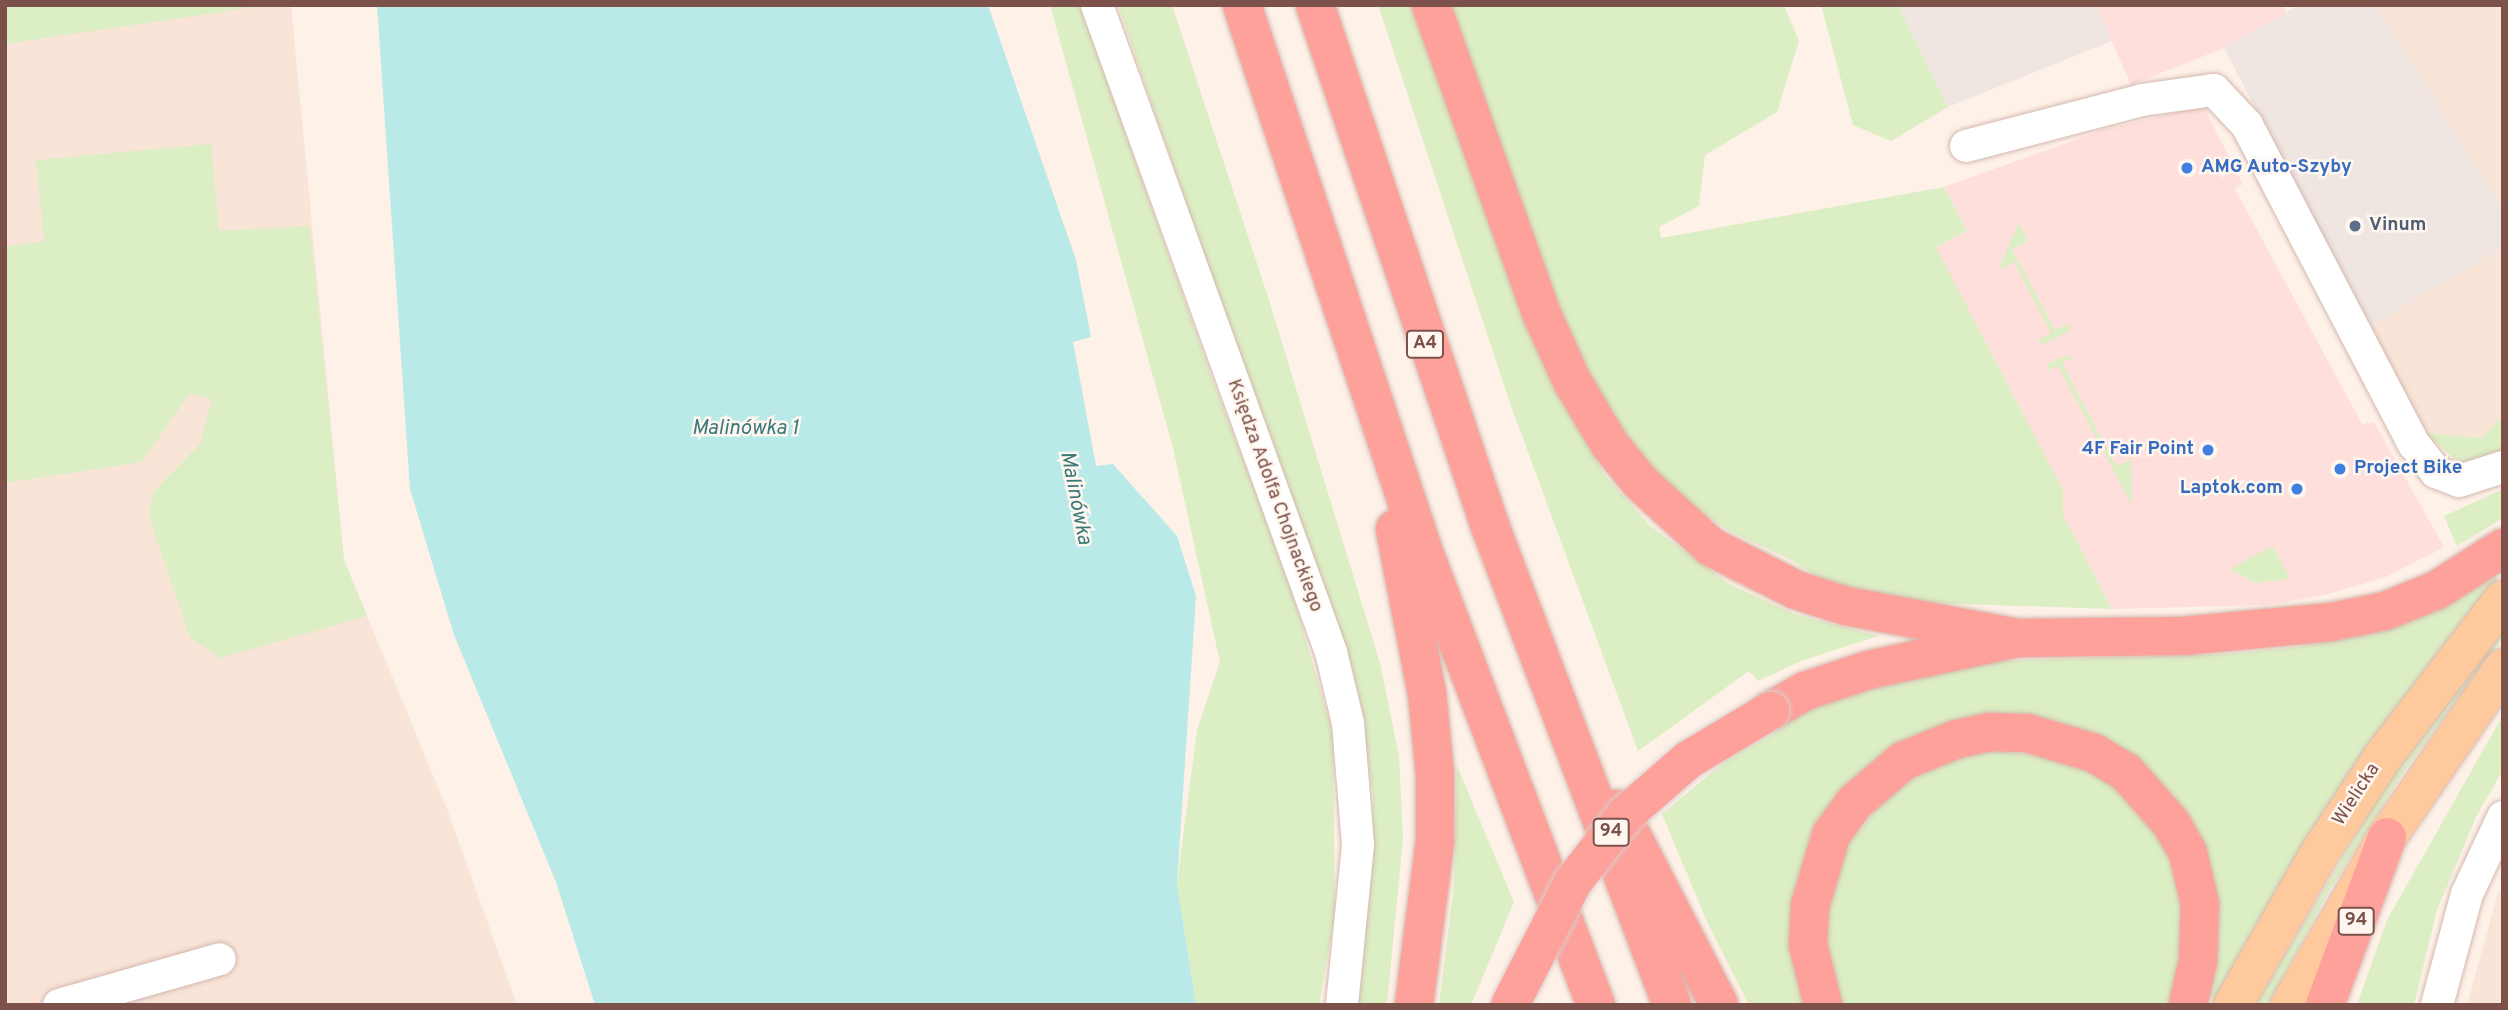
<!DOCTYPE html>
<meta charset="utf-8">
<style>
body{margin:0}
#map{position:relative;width:2508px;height:1010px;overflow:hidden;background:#fef1e8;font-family:Overpass,sans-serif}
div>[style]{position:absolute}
.residential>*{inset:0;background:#f9e4d8}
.commercial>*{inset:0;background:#ffdfdb}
.industrial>*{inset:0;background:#efe5e1}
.green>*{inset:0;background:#dceec4}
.water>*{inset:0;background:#b9eae8}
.roads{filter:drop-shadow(0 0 2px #d4b8ae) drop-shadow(0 0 2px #d4b8ae)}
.street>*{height:32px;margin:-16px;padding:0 16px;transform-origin:16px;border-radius:16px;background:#fff}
.primary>*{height:38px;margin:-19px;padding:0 19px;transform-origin:19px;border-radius:19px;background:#ffc99e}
.highway>*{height:38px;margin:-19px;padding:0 19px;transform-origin:19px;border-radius:19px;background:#fda19a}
.bridges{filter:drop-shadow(0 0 2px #dacecc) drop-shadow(0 0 2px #dacecc)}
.highway-bridge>*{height:38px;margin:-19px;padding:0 19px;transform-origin:19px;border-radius:19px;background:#fda19a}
.dots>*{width:19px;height:19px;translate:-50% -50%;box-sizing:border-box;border:4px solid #fff6f0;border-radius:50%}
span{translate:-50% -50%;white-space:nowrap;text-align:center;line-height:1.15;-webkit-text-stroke:5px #fff6f0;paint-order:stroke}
.shield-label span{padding:2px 5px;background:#fff6f0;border:2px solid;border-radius:5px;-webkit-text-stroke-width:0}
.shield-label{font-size:18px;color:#7b5149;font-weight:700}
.shop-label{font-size:19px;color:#366cbe;font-weight:700}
.left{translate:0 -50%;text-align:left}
.right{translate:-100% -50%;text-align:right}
.service-label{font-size:19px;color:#4e5e75;font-weight:700}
.street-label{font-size:19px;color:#7b5149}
.water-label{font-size:21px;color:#387a79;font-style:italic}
.frame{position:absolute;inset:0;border:7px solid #7b5149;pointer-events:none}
</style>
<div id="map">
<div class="residential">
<i style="clip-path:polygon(5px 5px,291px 5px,344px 560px,447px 809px,517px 1005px,5px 1005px)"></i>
<i style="clip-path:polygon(2376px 5px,2503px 5px,2503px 210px)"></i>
<i style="clip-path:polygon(2503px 247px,2503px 416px,2481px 438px,2425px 433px,2370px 326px)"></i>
<i style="clip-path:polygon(2503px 892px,2503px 1005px,2467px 1005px,2498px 893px)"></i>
</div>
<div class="commercial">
<i style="clip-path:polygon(2096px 5px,2283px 5px,2287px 15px,2224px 48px,2131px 85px)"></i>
<i style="clip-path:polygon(2203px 106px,2243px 184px,2235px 189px,2362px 424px,2374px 422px,2444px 547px,2386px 577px,2325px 595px,2267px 605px,2112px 609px,2063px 514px,2063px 490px,1935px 246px,1967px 231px,1944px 187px,2102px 130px)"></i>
</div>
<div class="industrial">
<i style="clip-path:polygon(1898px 5px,2096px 5px,2112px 41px,1948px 107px)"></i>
<i style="clip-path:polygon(2299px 5px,2376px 5px,2503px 210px,2503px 247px,2370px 326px,2224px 48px)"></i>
</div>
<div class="green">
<i style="clip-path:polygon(5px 5px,267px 5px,5px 44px)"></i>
<i style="clip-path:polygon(1050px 5px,1080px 5px,1217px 392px,1285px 567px,1333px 734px,1335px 914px,1319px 1005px,1196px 1005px,1177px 883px,1197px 730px,1220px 662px,1173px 448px)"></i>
<i style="clip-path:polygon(1118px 5px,1172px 5px,1268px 297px,1380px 663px,1399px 756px,1403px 838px,1387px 1005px,1349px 1005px,1371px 876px,1373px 795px,1360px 711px)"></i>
<i style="clip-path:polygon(1378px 5px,1412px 5px,1544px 367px,1604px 474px,1649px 525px,1729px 584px,1794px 614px,1878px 636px,1801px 661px,1758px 681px,1749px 671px,1638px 751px,1510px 403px)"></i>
<i style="clip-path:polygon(1446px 5px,1784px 5px,1799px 41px,1777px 112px,1705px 155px,1699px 206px,1659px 227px,1661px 238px,1944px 187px,1967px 231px,1936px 247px,2063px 490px,2063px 514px,2112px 609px,1930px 603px,1833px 587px,1791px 560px,1731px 532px,1680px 498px,1638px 455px,1599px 400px,1568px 335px)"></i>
<i style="clip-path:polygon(1821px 5px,1898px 5px,1948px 107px,1891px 141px,1853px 125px)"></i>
<i style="clip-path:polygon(211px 144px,219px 231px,310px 226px,344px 560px,367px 616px,220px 658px,190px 638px,149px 517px,153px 492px,200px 444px,212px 399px,189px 394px,142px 462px,5px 483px,5px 246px,44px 241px,36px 160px)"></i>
<i style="clip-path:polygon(2019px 223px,2028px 241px,2012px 249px,2055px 330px,2070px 323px,2068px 332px,2044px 344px,2036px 341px,2051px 333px,2014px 262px,1998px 270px)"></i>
<i style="clip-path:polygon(2067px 355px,2073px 357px,2062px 363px,2116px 466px,2131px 459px,2132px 505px,2058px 366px,2047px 371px,2047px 364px)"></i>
<i style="clip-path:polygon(2503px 416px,2503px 452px,2460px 463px,2425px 433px,2481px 438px)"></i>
<i style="clip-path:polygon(2503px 489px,2503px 518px,2457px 546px,2444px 516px)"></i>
<i style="clip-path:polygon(2273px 546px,2290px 579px,2255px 583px,2230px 569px)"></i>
<i style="clip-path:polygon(2496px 576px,2498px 580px,2456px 630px,2324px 815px,2216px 999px,2210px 995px,2219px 910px,2191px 821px,2143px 765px,2086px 732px,1856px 777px,1808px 1005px,1749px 1005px,1707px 922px,1662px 814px,1728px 759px,1783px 727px,1780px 719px,1824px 698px,1985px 661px,2227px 654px,2298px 647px,2361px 634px)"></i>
<i style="clip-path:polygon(2503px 629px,2503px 638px,2403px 773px,2327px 895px,2268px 1005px,2255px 1005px,2381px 793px,2453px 690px)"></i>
<i style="clip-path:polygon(2503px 715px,2503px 770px,2477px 815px,2437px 910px,2414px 1005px,2357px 1005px,2387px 920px)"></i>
<i style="clip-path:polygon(1993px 750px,2068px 760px,2111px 783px,2148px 818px,2172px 859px,2185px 921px,2174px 1005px,1842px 1005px,1828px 942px,1829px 912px,1832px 889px,1850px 841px,1895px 788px,1939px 762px)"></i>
<i style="clip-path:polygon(1457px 766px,1514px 902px,1471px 1005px,1439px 1005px,1454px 887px)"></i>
</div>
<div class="water">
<i style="clip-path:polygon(377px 5px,988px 5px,1076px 260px,1091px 337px,1073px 342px,1096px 466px,1113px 464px,1177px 536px,1196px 596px,1177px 883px,1196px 1005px,595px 1005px,556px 882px,454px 635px,410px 489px)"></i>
</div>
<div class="roads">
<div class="street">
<i style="left:1097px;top:5px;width:688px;rotate:70.12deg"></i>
<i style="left:1331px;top:652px;width:73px;rotate:76.5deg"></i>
<i style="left:1348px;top:723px;width:122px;rotate:85.3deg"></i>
<i style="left:1358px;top:845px;width:161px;rotate:95.7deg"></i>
<i style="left:1966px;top:146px;width:182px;rotate:-14.6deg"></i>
<i style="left:2142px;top:100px;width:73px;rotate:-7.9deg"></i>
<i style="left:2214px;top:90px;width:48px;rotate:46.7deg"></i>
<i style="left:2247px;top:125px;width:360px;rotate:62.4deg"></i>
<i style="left:2414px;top:444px;width:36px;rotate:52deg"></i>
<i style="left:2436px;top:472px;width:25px;rotate:21deg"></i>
<i style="left:2459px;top:481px;width:46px;rotate:-17.7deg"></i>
<i style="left:59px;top:1005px;width:167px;rotate:-15.9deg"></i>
<i style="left:2437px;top:1005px;width:115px;rotate:-74.9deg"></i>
<i style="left:2467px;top:894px;width:85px;rotate:-64.9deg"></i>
</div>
<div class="primary">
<i style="left:2233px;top:1005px;width:177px;rotate:-60.3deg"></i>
<i style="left:2321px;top:851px;width:111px;rotate:-56.7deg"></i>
<i style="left:2382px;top:758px;width:199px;rotate:-52.6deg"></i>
<i style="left:2290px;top:1005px;width:194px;rotate:-60deg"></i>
<i style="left:2387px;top:837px;width:205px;rotate:-55.5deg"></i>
</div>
<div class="highway">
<i style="left:1242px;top:5px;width:574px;rotate:71.63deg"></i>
<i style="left:1423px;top:550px;width:487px;rotate:69.2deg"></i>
<i style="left:1315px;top:5px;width:550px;rotate:71.43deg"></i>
<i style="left:1490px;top:526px;width:512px;rotate:69.2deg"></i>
<i style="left:1431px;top:5px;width:331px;rotate:70.3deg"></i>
<i style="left:1543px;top:317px;width:70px;rotate:65.6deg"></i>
<i style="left:1572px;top:381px;width:74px;rotate:59.3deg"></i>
<i style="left:1610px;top:445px;width:49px;rotate:50.8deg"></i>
<i style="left:1641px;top:483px;width:95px;rotate:42.4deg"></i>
<i style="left:1711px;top:547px;width:95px;rotate:26.8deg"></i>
<i style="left:1796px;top:590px;width:52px;rotate:17.7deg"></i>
<i style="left:1846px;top:606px;width:174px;rotate:10.6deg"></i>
<i style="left:1395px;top:529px;width:167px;rotate:79deg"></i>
<i style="left:1427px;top:693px;width:81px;rotate:84.4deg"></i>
<i style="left:1435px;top:774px;width:67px;rotate:90deg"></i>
<i style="left:1435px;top:841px;width:165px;rotate:97.3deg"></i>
<i style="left:1770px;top:711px;width:40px;rotate:-29.7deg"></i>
<i style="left:1805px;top:691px;width:66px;rotate:-18.4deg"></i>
<i style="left:1868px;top:670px;width:152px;rotate:-12.1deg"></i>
<i style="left:2017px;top:638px;width:166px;rotate:-0.7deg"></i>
<i style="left:2183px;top:636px;width:149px;rotate:-5.4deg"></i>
<i style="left:2331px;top:622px;width:55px;rotate:-11.5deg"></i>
<i style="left:2385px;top:611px;width:56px;rotate:-22deg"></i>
<i style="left:2437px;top:590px;width:78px;rotate:-32.5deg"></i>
<i style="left:1618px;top:809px;width:220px;rotate:62.7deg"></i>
<i style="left:1823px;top:1005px;width:62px;rotate:-104deg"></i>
<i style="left:1808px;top:945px;width:39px;rotate:-87deg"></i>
<i style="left:1810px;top:906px;width:74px;rotate:-73.5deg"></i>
<i style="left:1831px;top:835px;width:39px;rotate:-54deg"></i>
<i style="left:1854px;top:803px;width:65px;rotate:-40.6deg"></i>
<i style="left:1903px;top:761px;width:58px;rotate:-22.2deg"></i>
<i style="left:1957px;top:739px;width:34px;rotate:-12deg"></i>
<i style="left:1990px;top:732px;width:37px;rotate:2deg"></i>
<i style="left:2027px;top:733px;width:70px;rotate:16.6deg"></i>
<i style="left:2094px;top:753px;width:37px;rotate:31deg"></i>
<i style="left:2126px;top:772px;width:68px;rotate:48.6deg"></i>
<i style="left:2171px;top:823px;width:34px;rotate:60deg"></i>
<i style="left:2188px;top:853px;width:52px;rotate:76.8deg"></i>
<i style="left:2200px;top:904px;width:57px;rotate:92deg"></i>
<i style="left:2198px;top:961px;width:45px;rotate:102.8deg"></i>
<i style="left:2325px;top:1005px;width:179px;rotate:-69.7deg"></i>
</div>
</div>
<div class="bridges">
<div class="highway-bridge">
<i style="left:1510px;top:1005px;width:138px;rotate:-62.9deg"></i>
<i style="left:1573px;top:882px;width:85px;rotate:-52.2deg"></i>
<i style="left:1625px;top:815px;width:84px;rotate:-41.1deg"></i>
<i style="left:1688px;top:760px;width:96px;rotate:-30.9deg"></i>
</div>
</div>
<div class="dots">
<i style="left:2187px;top:168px;background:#3f7fe0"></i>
<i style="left:2355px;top:226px;background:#5c6f8a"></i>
<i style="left:2208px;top:450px;background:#3f7fe0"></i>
<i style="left:2340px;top:469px;background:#3f7fe0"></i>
<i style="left:2297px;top:489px;background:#3f7fe0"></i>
</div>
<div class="shield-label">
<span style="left:1425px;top:344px">A4</span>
<span style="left:1611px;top:832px">94</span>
<span style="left:2356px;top:921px">94</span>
</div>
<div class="shop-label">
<span class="left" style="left:2201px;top:168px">AMG Auto-Szyby</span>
<span class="right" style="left:2194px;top:450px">4F Fair Point</span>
<span class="left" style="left:2354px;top:469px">Project Bike</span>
<span class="right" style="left:2283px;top:489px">Laptok.com</span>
</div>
<div class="service-label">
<span class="left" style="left:2369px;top:226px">Vinum</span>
</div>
<div class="street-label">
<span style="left:1274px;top:496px;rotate:70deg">Księdza Adolfa Chojnackiego</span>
<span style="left:2357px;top:795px;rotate:-57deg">Wielicka</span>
</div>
<div class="water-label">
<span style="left:745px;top:429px">Malinówka 1</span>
<span style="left:1075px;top:498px;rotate:79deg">Malinówka</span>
</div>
<div class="frame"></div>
</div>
